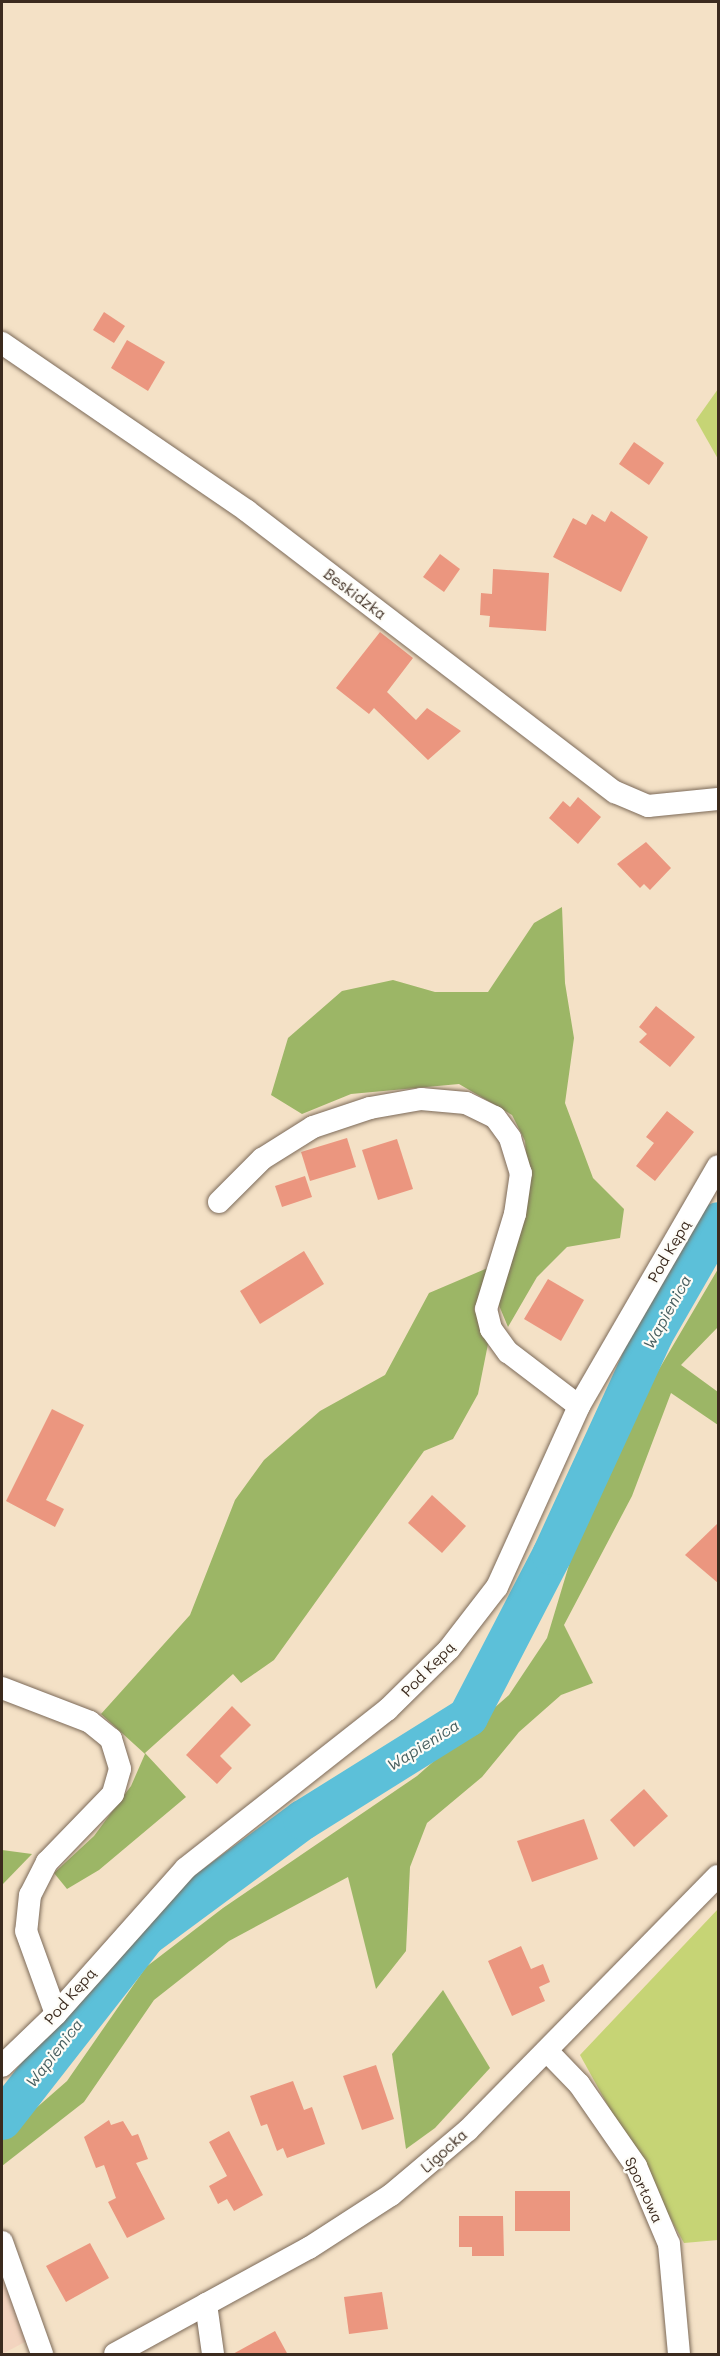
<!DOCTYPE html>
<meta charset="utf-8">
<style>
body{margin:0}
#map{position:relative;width:720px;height:2356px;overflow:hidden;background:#f4e1c6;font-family:Mali,sans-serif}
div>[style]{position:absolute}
.built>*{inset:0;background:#f3d4bf}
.green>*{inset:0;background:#c6d475}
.forest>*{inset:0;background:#9cb666}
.river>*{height:40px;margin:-20px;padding:0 20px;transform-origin:20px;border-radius:20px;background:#5cc0d9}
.building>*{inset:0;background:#eb967f}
.roads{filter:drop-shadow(0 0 2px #7c6a59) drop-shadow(0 0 2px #7c6a59)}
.minor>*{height:22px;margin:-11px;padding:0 11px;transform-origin:11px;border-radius:11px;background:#fff}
span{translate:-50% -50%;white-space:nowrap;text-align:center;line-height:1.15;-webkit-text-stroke:4.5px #fdfcf7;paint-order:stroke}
.street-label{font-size:15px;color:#3b2a1e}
.water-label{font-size:16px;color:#475e5f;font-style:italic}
.frame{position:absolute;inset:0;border:3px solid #3b2a1e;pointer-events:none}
</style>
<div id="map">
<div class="built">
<i style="clip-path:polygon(2px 2277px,27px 2341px,2px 2354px)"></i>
</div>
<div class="green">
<i style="clip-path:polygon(718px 389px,718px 459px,696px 420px)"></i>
<i style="clip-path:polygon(718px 1909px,718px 2240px,684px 2243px,580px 2055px)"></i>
</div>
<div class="forest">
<i style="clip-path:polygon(562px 907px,565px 983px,574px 1038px,565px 1103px,593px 1178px,624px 1209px,620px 1238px,567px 1247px,537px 1277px,508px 1327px,498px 1303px,528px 1178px,525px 1141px,512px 1115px,459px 1084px,351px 1094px,302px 1114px,271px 1095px,288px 1038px,342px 991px,393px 980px,435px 992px,488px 992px,534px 923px)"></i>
<i style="clip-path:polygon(490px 1267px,474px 1309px,488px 1344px,478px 1394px,453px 1439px,424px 1451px,274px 1660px,241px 1683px,233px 1674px,145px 1753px,186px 1797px,99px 1870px,67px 1889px,54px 1873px,94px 1836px,131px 1786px,145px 1754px,101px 1714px,190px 1615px,235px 1500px,264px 1460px,320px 1411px,385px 1375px,429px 1293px)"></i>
<i style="clip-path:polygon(718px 1269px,718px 1327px,681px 1365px,718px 1392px,718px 1425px,671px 1393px,632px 1496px,564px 1625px,593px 1683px,561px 1695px,519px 1732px,482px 1777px,427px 1823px,410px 1867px,406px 1951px,376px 1989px,348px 1877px,229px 1941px,154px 2000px,84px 2102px,2px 2166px,2px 2138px,67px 2081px,146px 1967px,223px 1908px,417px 1776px,509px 1695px,547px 1638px,572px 1555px,648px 1388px)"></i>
<i style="clip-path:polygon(2px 1850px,32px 1854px,2px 1885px)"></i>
<i style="clip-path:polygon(443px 1990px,490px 2068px,435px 2128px,406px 2149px,392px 2054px)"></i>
</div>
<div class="river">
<i style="left:2px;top:2120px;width:234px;rotate:-52deg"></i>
<i style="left:146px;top:1936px;width:195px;rotate:-36.5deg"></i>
<i style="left:303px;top:1820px;width:195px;rotate:-32deg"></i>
<i style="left:468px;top:1717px;width:182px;rotate:-62.6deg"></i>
<i style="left:552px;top:1555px;width:242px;rotate:-65.3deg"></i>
<i style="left:653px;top:1335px;width:130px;rotate:-60.1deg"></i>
</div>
<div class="building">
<i style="clip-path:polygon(104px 312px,125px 326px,114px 343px,93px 330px)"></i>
<i style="clip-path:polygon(127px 340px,165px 362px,148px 391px,111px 368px)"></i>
<i style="clip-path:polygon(634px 442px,664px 463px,649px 485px,619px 464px)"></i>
<i style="clip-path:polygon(611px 511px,648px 537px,621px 592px,553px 557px,573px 518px,586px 525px,592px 514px,605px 522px)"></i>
<i style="clip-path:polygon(440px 554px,460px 569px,444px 592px,423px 577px)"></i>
<i style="clip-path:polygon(493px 569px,549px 573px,546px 631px,489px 627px,490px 616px,480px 615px,481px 593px,492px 594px)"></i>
<i style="clip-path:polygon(380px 632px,413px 658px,387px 692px,416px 720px,427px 708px,461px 731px,428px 760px,374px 708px,369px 714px,336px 688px)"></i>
<i style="clip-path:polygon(578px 797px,601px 817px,578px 844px,549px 818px,563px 801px,570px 807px)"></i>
<i style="clip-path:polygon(646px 842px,671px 868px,650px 890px,644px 884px,640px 888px,617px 864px)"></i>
<i style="clip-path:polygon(656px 1006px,695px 1037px,670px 1067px,639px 1042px,647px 1034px,639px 1027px)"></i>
<i style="clip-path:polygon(667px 1111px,694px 1132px,655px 1181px,636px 1166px,654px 1143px,646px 1137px)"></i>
<i style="clip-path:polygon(347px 1138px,356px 1167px,310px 1181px,301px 1152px)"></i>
<i style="clip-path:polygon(397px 1139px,413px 1189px,378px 1200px,362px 1150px)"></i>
<i style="clip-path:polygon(305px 1176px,312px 1197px,282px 1207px,275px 1186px)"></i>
<i style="clip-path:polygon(304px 1251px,324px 1284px,260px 1324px,240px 1291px)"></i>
<i style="clip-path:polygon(548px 1279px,584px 1300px,561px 1341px,524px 1319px)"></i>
<i style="clip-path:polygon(52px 1409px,84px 1425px,46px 1500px,64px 1509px,55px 1527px,6px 1501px)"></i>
<i style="clip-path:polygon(432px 1495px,466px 1526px,442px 1553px,408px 1523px)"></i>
<i style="clip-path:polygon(718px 1523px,718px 1583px,685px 1555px)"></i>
<i style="clip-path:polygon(232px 1706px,251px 1725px,220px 1756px,232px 1768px,217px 1784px,186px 1755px)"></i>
<i style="clip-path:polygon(644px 1789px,668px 1816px,634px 1847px,610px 1820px)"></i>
<i style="clip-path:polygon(584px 1819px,598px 1859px,532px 1882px,517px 1841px)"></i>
<i style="clip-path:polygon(521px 1946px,531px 1969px,543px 1964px,550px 1982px,539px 1987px,545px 2001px,512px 2016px,488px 1961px)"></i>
<i style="clip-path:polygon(376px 2065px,394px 2119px,362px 2130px,343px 2076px)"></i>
<i style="clip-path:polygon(293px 2081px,304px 2110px,312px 2107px,325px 2144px,287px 2158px,283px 2148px,277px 2151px,267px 2124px,261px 2126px,250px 2096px)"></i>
<i style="clip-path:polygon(109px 2120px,111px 2125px,123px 2121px,132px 2136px,138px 2134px,148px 2159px,136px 2163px,165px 2219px,127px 2238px,108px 2202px,116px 2198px,104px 2165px,96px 2168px,84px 2137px)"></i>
<i style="clip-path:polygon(229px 2131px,263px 2195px,234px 2211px,227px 2199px,218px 2204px,209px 2186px,227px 2176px,209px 2142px)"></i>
<i style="clip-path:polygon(515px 2191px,570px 2191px,570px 2231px,515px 2231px)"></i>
<i style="clip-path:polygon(459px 2216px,503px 2216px,504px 2256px,472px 2256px,472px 2247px,459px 2247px)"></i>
<i style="clip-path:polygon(90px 2243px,109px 2278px,66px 2302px,46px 2266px)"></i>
<i style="clip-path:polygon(382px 2292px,388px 2329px,349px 2334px,344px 2297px)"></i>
<i style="clip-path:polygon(275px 2331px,288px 2355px,231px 2355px)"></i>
</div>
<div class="roads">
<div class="minor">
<i style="left:2px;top:343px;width:297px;rotate:34.4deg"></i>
<i style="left:247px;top:511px;width:463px;rotate:37.4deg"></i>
<i style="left:615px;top:792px;width:36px;rotate:23deg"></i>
<i style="left:648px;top:806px;width:70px;rotate:-5.7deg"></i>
<i style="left:219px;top:1202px;width:61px;rotate:-45deg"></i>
<i style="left:262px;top:1159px;width:60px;rotate:-32.1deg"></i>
<i style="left:313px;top:1127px;width:60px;rotate:-18.4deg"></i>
<i style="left:370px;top:1108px;width:52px;rotate:-10deg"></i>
<i style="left:421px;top:1099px;width:45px;rotate:5.1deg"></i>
<i style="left:466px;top:1103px;width:32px;rotate:26deg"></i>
<i style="left:495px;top:1117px;width:26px;rotate:54deg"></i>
<i style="left:510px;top:1138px;width:37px;rotate:73deg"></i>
<i style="left:521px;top:1173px;width:41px;rotate:98.3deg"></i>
<i style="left:515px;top:1214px;width:99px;rotate:107deg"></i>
<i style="left:486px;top:1309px;width:21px;rotate:76deg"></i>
<i style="left:491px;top:1329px;width:29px;rotate:54deg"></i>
<i style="left:508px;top:1352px;width:89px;rotate:37.3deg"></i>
<i style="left:2px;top:1688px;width:94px;rotate:21.1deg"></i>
<i style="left:90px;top:1722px;width:27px;rotate:39deg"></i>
<i style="left:111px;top:1739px;width:31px;rotate:73deg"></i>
<i style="left:120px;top:1769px;width:26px;rotate:106deg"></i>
<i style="left:113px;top:1794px;width:95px;rotate:134.1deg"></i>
<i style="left:47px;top:1862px;width:37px;rotate:117deg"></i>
<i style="left:30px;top:1895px;width:36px;rotate:96deg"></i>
<i style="left:26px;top:1931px;width:88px;rotate:70.1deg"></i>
<i style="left:547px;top:2051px;width:46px;rotate:45.9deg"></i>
<i style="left:579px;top:2084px;width:100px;rotate:55.2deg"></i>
<i style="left:636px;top:2166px;width:85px;rotate:67.1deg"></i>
<i style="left:669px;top:2244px;width:110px;rotate:84.8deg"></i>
<i style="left:2px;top:2066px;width:75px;rotate:-43.9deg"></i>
<i style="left:56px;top:2014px;width:195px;rotate:-48.3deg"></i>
<i style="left:186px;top:1868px;width:256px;rotate:-38.2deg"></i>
<i style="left:387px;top:1710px;width:87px;rotate:-44.5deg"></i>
<i style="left:449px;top:1649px;width:78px;rotate:-52.3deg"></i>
<i style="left:497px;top:1587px;width:199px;rotate:-65.6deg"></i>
<i style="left:579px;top:1406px;width:277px;rotate:-59.9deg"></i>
<i style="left:2px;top:2242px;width:119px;rotate:70.3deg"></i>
<i style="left:206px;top:2304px;width:50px;rotate:82deg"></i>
<i style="left:115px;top:2354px;width:221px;rotate:-28.7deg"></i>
<i style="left:309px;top:2248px;width:98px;rotate:-32.9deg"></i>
<i style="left:391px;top:2195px;width:101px;rotate:-40.2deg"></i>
<i style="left:468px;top:2130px;width:356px;rotate:-45.5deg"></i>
</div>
</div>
<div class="street-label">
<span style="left:355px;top:594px;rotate:37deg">Beskidzka</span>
<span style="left:669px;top:1251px;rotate:-60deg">Pod Kępą</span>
<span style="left:428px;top:1669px;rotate:-46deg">Pod Kępą</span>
<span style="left:70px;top:1996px;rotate:-49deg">Pod Kępą</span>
<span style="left:444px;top:2151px;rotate:-42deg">Ligocka</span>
<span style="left:644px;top:2190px;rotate:65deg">Sportowa</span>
</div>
<div class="water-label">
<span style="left:667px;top:1312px;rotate:-61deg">Wapienica</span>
<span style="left:423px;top:1745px;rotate:-32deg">Wapienica</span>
<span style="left:54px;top:2053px;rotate:-52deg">Wapienica</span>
</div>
<div class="frame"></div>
</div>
